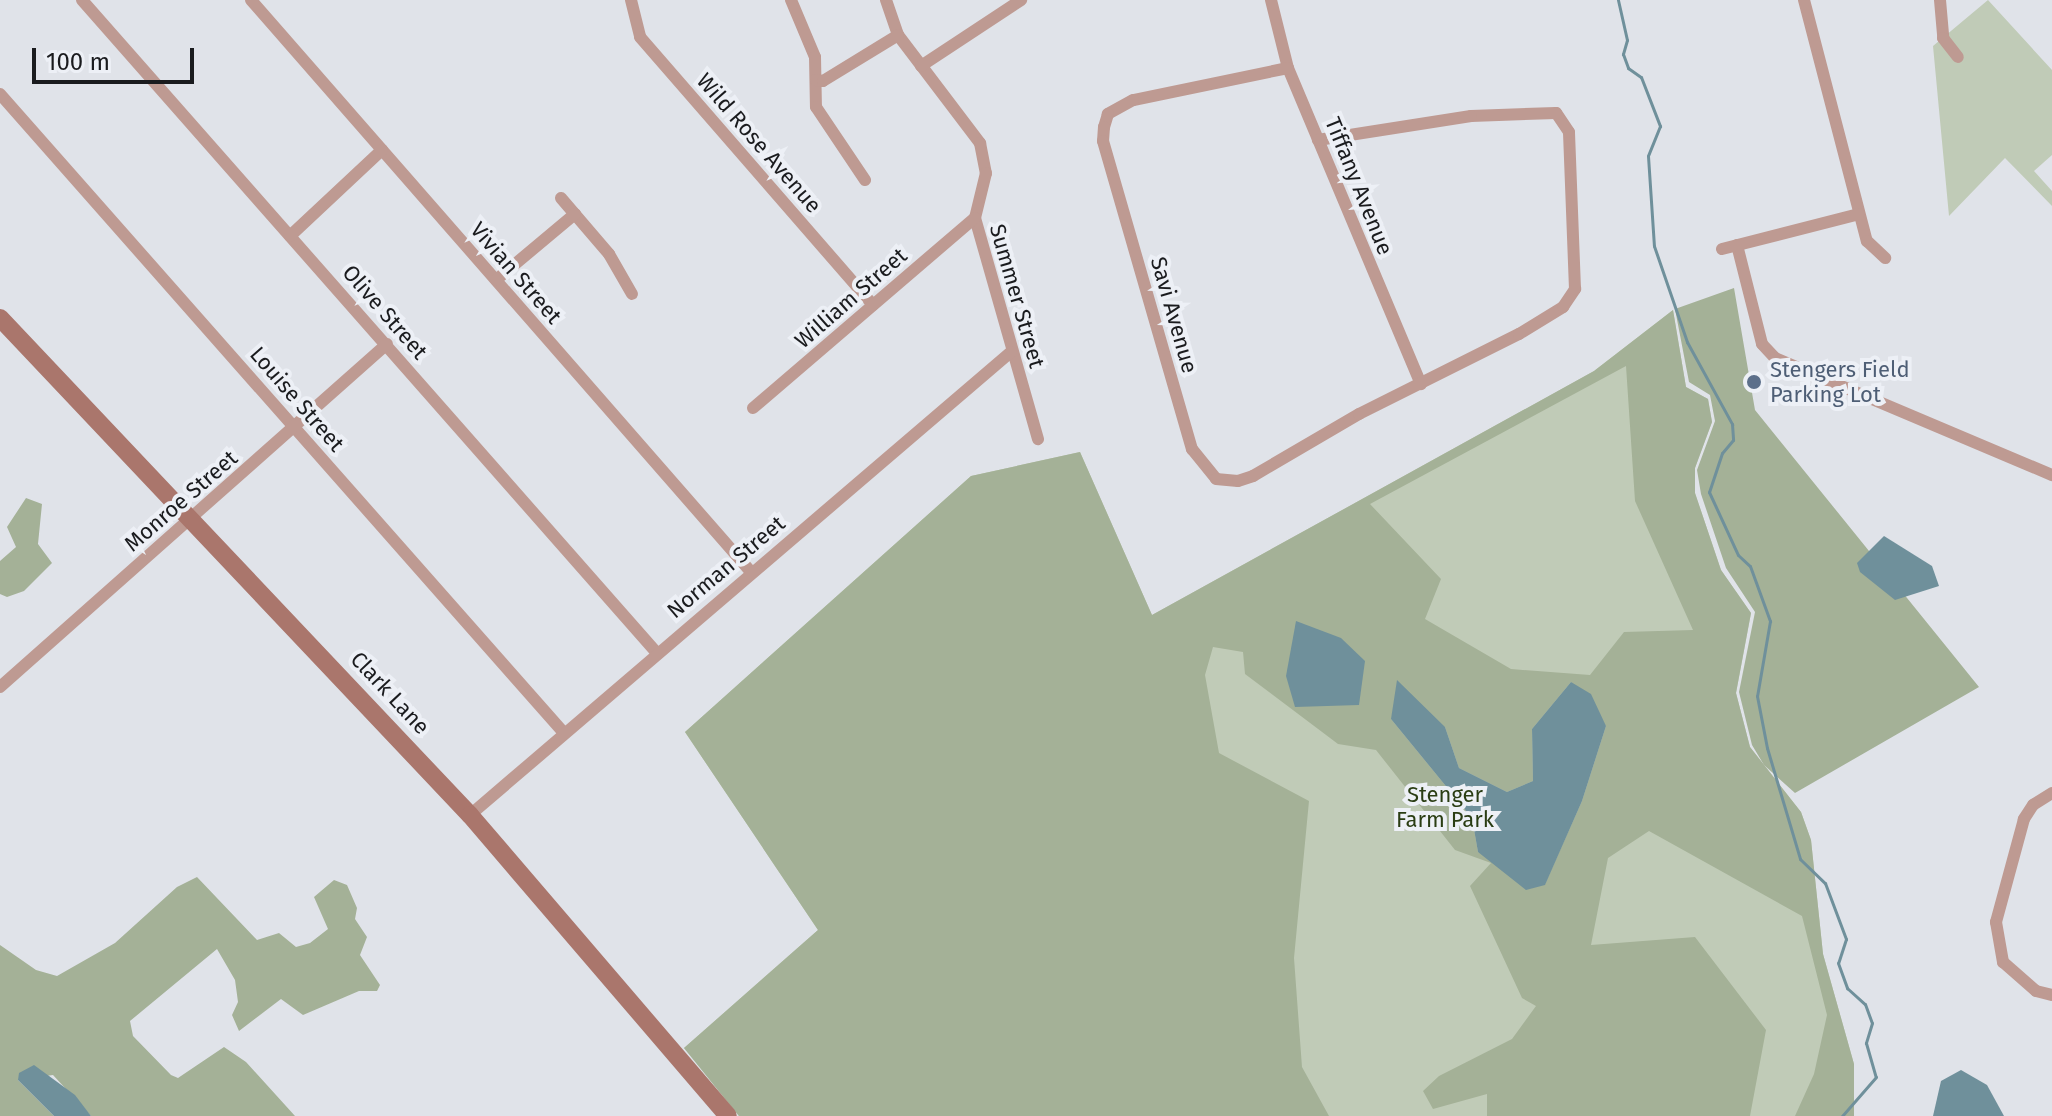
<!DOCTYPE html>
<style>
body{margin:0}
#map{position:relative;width:2052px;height:1116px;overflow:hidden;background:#e0e3e9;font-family:"Fira Sans",sans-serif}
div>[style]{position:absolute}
.green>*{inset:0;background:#c0cbb7}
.forest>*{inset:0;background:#a4b197}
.water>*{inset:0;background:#6f909b}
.stream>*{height:3px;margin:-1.5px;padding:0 1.5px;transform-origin:1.5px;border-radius:1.5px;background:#6f909b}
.street>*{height:12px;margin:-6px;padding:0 6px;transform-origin:6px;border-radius:6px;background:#be9a92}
.secondary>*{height:18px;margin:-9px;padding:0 9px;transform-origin:9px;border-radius:9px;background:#aa766c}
.dots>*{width:22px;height:22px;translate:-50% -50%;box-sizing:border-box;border:4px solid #edf0f6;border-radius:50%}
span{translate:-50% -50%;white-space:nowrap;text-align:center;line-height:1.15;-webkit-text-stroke:8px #edf0f6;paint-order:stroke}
.street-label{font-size:22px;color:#1a1b1e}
.service-label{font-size:22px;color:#4e5e75}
.left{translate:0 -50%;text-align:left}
.park-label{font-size:22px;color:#2a3d13}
.scale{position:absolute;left:32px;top:48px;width:162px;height:36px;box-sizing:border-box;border:4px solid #1a1b1e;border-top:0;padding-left:10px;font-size:24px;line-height:28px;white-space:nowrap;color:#1a1b1e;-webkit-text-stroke:6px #edf0f6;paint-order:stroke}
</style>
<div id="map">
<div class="green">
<i style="clip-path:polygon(1988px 0,2052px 70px,2052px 155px,2034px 171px,2052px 191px,2052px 206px,2005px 158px,1949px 216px,1933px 46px)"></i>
<i style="clip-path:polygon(1673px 310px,1686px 387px,1708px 399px,1712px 422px,1695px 468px,1695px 493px,1721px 570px,1751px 613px,1736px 693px,1750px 747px,1801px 812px,1811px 840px,1823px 954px,1854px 1064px,1854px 1116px,739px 1116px,684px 1048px,818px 930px,685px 732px,971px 476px,1080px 452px,1152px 615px,1594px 371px)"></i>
</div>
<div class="forest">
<i style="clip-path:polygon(1734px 288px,1755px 410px,1979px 687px,1795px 793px,1764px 765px,1752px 745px,1739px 692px,1755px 612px,1726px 568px,1701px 494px,1697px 470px,1715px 421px,1710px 395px,1689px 382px,1675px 309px)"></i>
<i style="clip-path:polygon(evenodd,1673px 310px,1686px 387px,1708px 399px,1712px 422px,1695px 468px,1695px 493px,1721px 570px,1751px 613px,1736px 693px,1750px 747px,1801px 812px,1811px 840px,1823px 954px,1854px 1064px,1854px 1116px,1795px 1116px,1814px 1074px,1827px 1015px,1802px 916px,1649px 831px,1608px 858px,1591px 945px,1695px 937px,1766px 1030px,1750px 1116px,1487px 1116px,1487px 1094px,1433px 1109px,1423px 1091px,1439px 1076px,1512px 1039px,1536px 1006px,1522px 998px,1470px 886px,1491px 863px,1455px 850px,1376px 750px,1338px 744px,1245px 674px,1243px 652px,1213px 647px,1205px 675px,1219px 753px,1309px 801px,1294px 958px,1302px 1067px,1329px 1116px,739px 1116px,684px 1048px,818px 930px,685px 732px,971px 476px,1080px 452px,1152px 615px,1594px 371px,1673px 310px,1626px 366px,1635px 501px,1693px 630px,1624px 632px,1590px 675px,1511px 669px,1425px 619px,1441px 579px,1370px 504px,1626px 366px,1673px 310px,1571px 682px,1606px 726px,1582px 801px,1545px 884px,1478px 852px,1472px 818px,1391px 719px,1445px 727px,1459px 768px,1507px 792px,1533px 781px,1532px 729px,1571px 682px)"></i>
<i style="clip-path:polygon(26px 498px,42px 504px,38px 544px,52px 563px,24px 591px,7px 597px,0 594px,0 561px,16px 547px,7px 527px)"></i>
<i style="clip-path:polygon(197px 877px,257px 940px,279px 933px,296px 947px,310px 943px,328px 929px,314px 897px,334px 880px,347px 885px,357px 908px,355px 919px,367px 937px,360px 955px,380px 985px,377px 991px,359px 991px,303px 1015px,281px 999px,239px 1031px,232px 1015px,238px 1002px,235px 980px,217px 949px,130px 1021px,133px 1036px,171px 1075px,178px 1078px,224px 1047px,246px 1062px,295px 1116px,91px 1116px,53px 1075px,18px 1080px,54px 1116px,0 1116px,0 945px,36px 970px,57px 976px,115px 943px,177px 887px)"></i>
</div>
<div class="water">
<i style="clip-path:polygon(1884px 536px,1932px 566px,1939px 586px,1895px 600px,1860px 572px,1857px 563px)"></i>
<i style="clip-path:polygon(1296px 621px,1341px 638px,1365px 661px,1359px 705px,1295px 707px,1286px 676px)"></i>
<i style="clip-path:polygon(1397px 680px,1445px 727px,1459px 768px,1507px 792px,1533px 781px,1532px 729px,1571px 682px,1591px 694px,1606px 726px,1582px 801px,1545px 885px,1526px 890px,1478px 852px,1472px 818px,1391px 719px)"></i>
<i style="clip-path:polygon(34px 1065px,75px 1095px,91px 1116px,54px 1116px,18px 1080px,19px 1073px)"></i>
<i style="clip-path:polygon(1961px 1070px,1987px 1085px,2004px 1116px,1933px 1116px,1941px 1081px)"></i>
</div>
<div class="stream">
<i style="left:1618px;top:0;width:41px;rotate:77.3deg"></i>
<i style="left:1627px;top:40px;width:15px;rotate:106deg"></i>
<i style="left:1623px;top:54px;width:15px;rotate:70deg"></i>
<i style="left:1628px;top:68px;width:16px;rotate:35deg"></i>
<i style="left:1641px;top:77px;width:53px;rotate:68.8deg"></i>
<i style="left:1660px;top:126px;width:32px;rotate:112deg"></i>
<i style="left:1648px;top:156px;width:90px;rotate:86.2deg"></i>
<i style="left:1654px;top:246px;width:102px;rotate:71deg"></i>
<i style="left:1687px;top:342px;width:94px;rotate:61.2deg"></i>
<i style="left:1732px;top:424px;width:16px;rotate:86deg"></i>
<i style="left:1733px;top:440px;width:17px;rotate:130deg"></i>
<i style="left:1722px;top:453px;width:41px;rotate:108.4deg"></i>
<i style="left:1709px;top:492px;width:69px;rotate:65.3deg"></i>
<i style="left:1738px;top:555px;width:16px;rotate:43deg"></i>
<i style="left:1750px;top:566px;width:59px;rotate:70deg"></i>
<i style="left:1770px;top:621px;width:76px;rotate:99.8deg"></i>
<i style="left:1757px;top:696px;width:53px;rotate:79.1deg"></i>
<i style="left:1767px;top:748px;width:116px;rotate:73.4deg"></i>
<i style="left:1800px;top:859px;width:35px;rotate:44deg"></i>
<i style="left:1825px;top:883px;width:60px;rotate:69.4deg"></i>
<i style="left:1846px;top:939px;width:25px;rotate:108deg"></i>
<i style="left:1838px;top:963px;width:27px;rotate:70deg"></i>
<i style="left:1847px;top:988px;width:24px;rotate:42deg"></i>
<i style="left:1865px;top:1004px;width:20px;rotate:70deg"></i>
<i style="left:1872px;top:1023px;width:21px;rotate:107deg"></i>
<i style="left:1866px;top:1043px;width:35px;rotate:74deg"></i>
<i style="left:1876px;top:1077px;width:52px;rotate:131.1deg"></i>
</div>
<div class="street">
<i style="left:82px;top:0;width:869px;rotate:48.64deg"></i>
<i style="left:251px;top:0;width:760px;rotate:48.84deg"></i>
<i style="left:631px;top:0;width:38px;rotate:76deg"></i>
<i style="left:640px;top:37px;width:355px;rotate:49deg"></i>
<i style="left:791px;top:0;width:62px;rotate:67.2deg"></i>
<i style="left:815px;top:57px;width:50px;rotate:88.9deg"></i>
<i style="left:816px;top:107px;width:88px;rotate:56.1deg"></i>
<i style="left:886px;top:0;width:37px;rotate:71deg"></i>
<i style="left:898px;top:35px;width:136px;rotate:52.8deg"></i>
<i style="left:980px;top:143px;width:31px;rotate:79deg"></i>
<i style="left:986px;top:173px;width:46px;rotate:103.7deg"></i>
<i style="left:975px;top:218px;width:230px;rotate:74.1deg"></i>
<i style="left:1271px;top:0;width:70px;rotate:76deg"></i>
<i style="left:1288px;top:68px;width:343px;rotate:67.2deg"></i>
<i style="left:1804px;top:0;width:249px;rotate:75.4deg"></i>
<i style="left:1867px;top:241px;width:25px;rotate:43deg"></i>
<i style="left:1940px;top:0;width:38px;rotate:85deg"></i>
<i style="left:1943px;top:38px;width:24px;rotate:52deg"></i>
<i style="left:921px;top:66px;width:120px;rotate:-33.4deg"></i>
<i style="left:1288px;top:68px;width:158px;rotate:168.3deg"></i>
<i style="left:1133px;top:100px;width:29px;rotate:151deg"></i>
<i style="left:1108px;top:114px;width:14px;rotate:107deg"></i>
<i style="left:1104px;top:127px;width:14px;rotate:94deg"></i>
<i style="left:1103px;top:141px;width:321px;rotate:73.9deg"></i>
<i style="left:1192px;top:449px;width:38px;rotate:51deg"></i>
<i style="left:1216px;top:479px;width:22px;rotate:5deg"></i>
<i style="left:1238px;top:481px;width:16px;rotate:-18deg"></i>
<i style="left:1253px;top:476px;width:123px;rotate:-30.3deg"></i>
<i style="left:1359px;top:414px;width:179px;rotate:-26.6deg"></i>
<i style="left:1519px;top:334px;width:52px;rotate:-31.5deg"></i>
<i style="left:1563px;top:307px;width:22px;rotate:-56deg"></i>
<i style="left:1575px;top:289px;width:157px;rotate:-92.2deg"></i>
<i style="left:1569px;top:132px;width:23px;rotate:-124deg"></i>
<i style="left:1556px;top:113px;width:85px;rotate:178deg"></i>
<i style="left:1471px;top:116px;width:155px;rotate:171.1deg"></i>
<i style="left:816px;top:80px;width:7px;rotate:8deg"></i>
<i style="left:823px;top:81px;width:88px;rotate:-31.5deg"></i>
<i style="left:0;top:94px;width:851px;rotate:48.57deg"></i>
<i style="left:561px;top:198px;width:74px;rotate:49.4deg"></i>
<i style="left:609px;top:254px;width:46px;rotate:60.1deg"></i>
<i style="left:290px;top:236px;width:126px;rotate:-43.1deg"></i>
<i style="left:1737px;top:245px;width:102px;rotate:75.8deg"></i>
<i style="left:1762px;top:344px;width:19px;rotate:47deg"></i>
<i style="left:1775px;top:358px;width:301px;rotate:22.9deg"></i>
<i style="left:1722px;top:249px;width:141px;rotate:-14.3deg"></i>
<i style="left:496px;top:280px;width:103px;rotate:-39.9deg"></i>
<i style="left:753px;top:408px;width:292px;rotate:-40.6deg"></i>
<i style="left:0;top:687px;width:517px;rotate:-41.55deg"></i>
<i style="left:2052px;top:793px;width:22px;rotate:148deg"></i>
<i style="left:2033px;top:805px;width:17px;rotate:123deg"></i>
<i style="left:2024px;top:819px;width:107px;rotate:105.2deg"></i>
<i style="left:1996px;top:922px;width:41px;rotate:80.1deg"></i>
<i style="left:2003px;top:962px;width:44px;rotate:41.3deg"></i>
<i style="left:2036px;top:991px;width:16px;rotate:14deg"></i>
<i style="left:470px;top:815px;width:712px;rotate:-40.56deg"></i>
</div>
<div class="secondary">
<i style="left:0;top:318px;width:684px;rotate:46.6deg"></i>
<i style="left:470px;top:815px;width:396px;rotate:49.4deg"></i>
</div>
<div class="dots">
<i style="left:1754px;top:382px;background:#5c6f8a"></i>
</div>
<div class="street-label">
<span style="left:759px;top:143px;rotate:49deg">Wild Rose Avenue</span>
<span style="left:1359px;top:186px;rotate:68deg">Tiffany Avenue</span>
<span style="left:516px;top:273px;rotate:49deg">Vivian Street</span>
<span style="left:1017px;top:296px;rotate:74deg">Summer Street</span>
<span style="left:851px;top:298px;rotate:-41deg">William Street</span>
<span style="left:385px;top:312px;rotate:49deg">Olive Street</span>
<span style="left:1174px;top:315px;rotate:74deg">Savi Avenue</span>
<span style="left:297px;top:399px;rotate:49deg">Louise Street</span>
<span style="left:181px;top:501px;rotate:-41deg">Monroe Street</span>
<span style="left:726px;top:567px;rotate:-40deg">Norman Street</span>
<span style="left:390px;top:693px;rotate:47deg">Clark Lane</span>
</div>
<div class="service-label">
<span class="left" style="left:1770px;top:382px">Stengers Field<br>Parking Lot</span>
</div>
<div class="park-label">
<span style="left:1445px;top:807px">Stenger<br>Farm Park</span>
</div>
<div class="scale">100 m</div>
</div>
